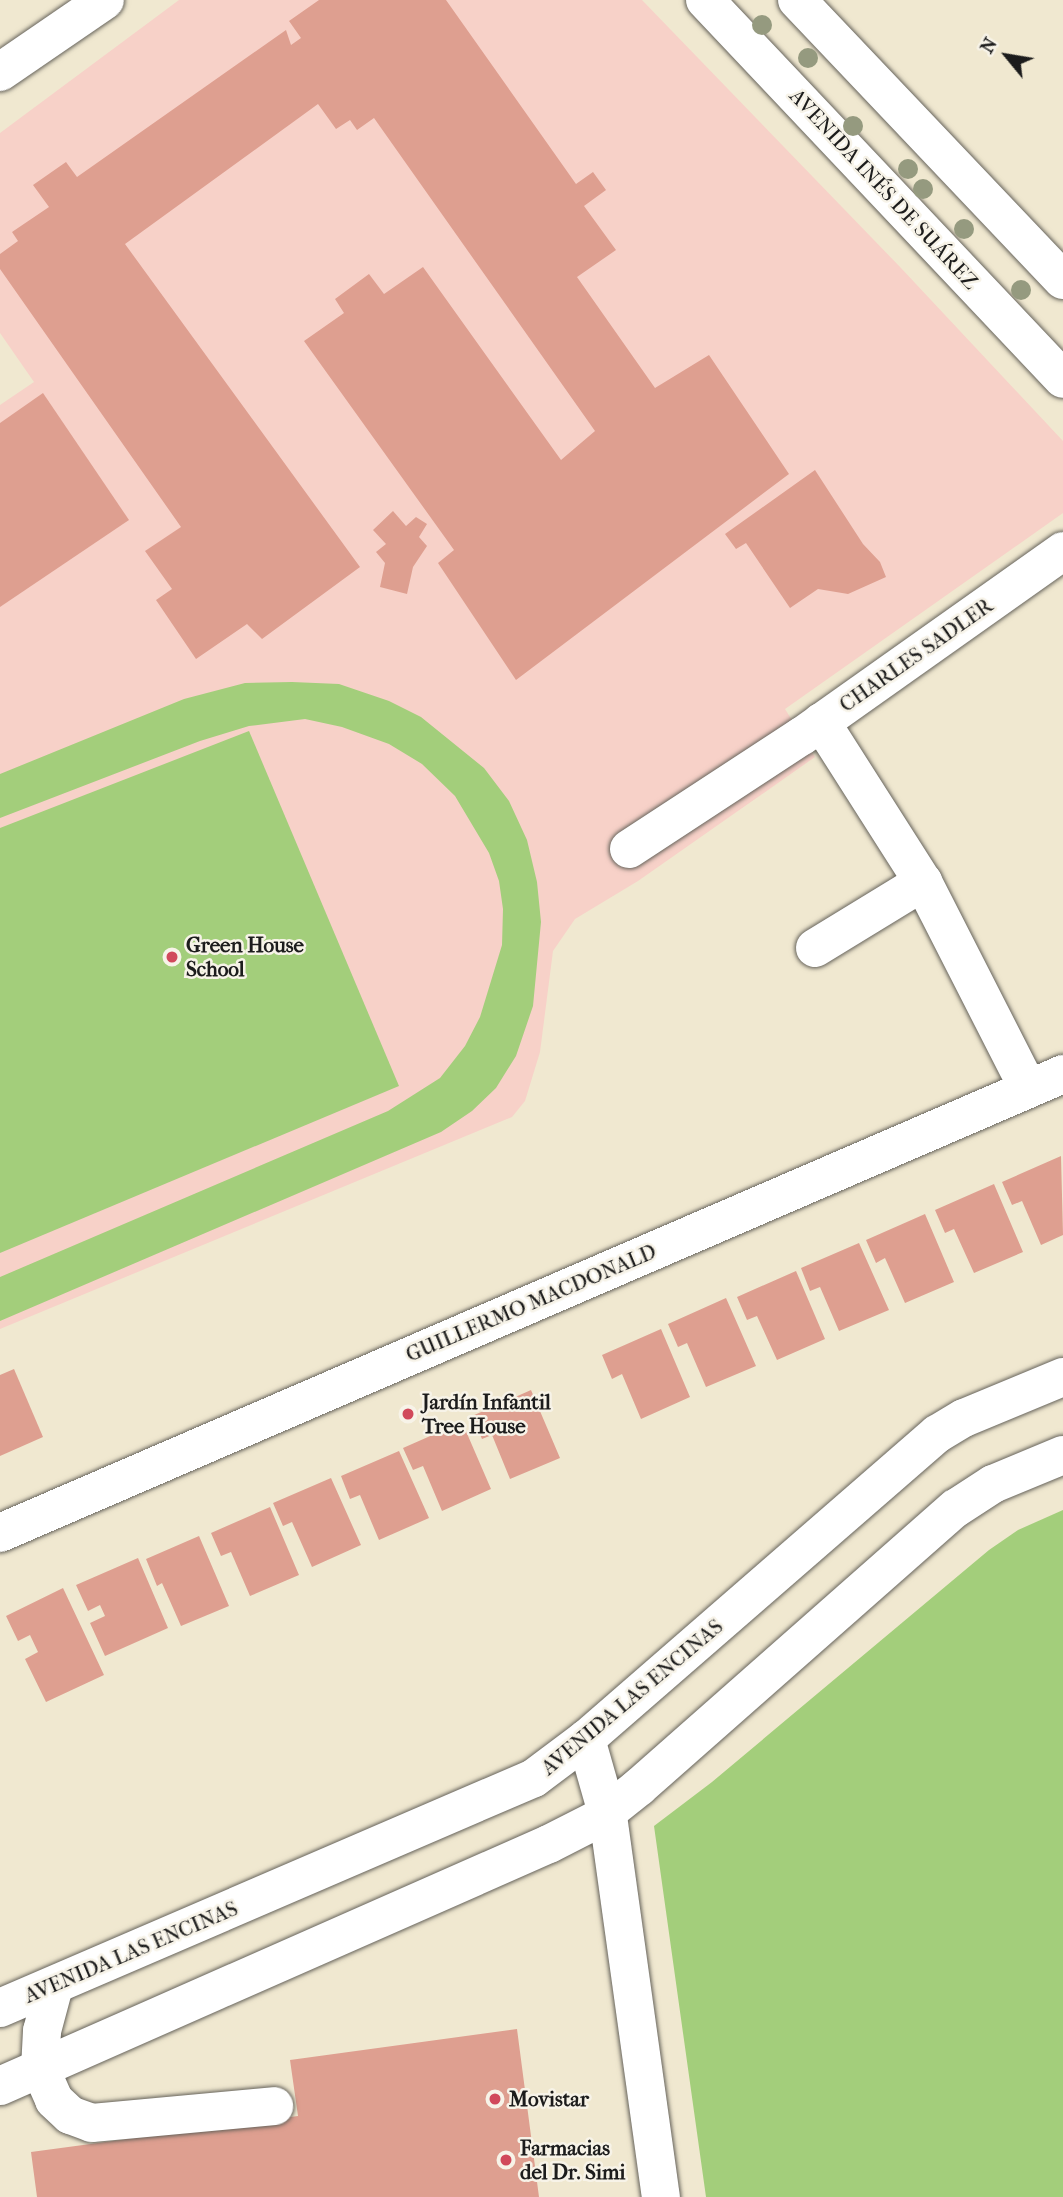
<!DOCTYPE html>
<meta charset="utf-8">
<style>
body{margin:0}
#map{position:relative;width:1063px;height:2197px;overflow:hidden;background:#f0e8d0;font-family:"IM FELL French Canon",serif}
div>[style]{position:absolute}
.built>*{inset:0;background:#f7d1c8}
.green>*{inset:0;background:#a3ce7b}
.building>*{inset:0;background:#de9f90}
.roads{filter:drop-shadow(0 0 2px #66635b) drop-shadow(0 0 2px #66635b)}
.minor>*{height:38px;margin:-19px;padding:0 19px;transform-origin:19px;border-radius:19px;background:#fff}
.major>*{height:38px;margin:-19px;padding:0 19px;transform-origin:19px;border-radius:19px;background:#fff}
.trees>*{width:20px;height:20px;margin:-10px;border-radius:50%;background:#959a7f}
.dots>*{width:19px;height:19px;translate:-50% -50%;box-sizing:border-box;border:4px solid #f7f3e8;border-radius:50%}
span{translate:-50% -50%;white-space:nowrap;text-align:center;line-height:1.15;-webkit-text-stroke:5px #f7f3e8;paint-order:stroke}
.street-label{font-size:21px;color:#1c1c1c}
.poi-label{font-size:21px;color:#1c1c1c;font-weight:700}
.left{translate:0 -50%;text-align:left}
.north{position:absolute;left:972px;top:21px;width:70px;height:70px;-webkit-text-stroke:5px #f7f3e8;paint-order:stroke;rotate:300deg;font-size:19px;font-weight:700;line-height:28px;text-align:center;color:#1c1c1c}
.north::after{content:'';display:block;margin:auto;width:24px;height:32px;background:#1c1c1c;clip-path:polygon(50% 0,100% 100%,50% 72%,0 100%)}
</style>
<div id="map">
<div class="built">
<i style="clip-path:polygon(179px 0,642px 0,901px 268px,1063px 441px,1063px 513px,785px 709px,815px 757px,638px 881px,575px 919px,553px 951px,540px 1052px,525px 1101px,512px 1117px,0 1329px,0 405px,34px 382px,0 333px,0 133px)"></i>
</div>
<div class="green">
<i style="clip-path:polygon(292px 682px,339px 684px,389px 701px,421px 717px,484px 768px,509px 801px,527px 840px,537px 882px,541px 922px,533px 1006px,516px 1056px,496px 1088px,472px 1111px,441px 1132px,0 1321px,0 1277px,388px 1111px,440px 1078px,465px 1046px,480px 1017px,502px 945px,503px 909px,499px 881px,489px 853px,455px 796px,422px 764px,389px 744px,342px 727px,305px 719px,249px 726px,200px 741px,0 818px,0 774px,184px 699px,245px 683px)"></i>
<i style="clip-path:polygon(249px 731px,399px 1086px,0 1253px,0 828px)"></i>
<i style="clip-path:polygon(1063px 1510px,1063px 2197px,706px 2197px,654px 1826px,712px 1782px,989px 1550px,1018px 1530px)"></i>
</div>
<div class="building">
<i style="clip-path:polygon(319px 0,446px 0,576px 184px,593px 172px,606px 190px,584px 206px,616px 250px,577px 277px,655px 388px,709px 355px,789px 474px,516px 680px,438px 563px,454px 550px,304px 341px,344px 313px,335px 299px,369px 274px,384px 294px,423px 267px,561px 460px,595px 431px,374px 118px,357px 130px,350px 120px,336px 129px,318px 104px,125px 244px,360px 567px,262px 639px,247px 624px,196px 659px,156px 600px,172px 589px,145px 551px,181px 527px,0 269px,0 254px,18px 241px,12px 232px,49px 207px,33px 185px,66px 162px,77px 177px,286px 30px,291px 45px,301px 38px,289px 21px)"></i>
<i style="clip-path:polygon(43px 393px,129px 520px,0 607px,0 423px)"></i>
<i style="clip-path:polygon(815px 470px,863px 544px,880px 562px,886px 577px,848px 594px,818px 589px,790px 608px,746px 543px,736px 549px,725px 534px)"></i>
<i style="clip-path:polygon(393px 511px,406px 526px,416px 517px,427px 524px,419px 537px,427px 546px,413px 567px,407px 594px,380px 587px,385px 563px,376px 552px,386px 544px,373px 530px)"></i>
<i style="clip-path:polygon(1061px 1156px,1063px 1235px,1041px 1245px,1022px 1201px,1012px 1205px,1002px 1182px)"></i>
<i style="clip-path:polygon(994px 1184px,1023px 1252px,974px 1273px,954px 1229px,945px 1233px,935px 1210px)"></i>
<i style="clip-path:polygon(925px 1214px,954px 1282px,905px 1303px,885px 1258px,876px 1263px,866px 1240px)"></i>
<i style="clip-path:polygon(859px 1243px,889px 1310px,839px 1331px,820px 1287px,810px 1291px,801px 1268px)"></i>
<i style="clip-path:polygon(796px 1271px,825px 1339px,777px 1360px,757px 1316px,747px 1320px,737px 1297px)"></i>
<i style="clip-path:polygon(726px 1298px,756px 1366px,706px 1387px,687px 1343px,678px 1347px,668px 1324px)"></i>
<i style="clip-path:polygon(661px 1329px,690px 1397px,641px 1419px,622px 1374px,612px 1379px,602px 1355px)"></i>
<i style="clip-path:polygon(14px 1369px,43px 1437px,0 1456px,0 1375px)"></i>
<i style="clip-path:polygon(531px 1390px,560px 1458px,510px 1479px,492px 1435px,482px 1439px,472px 1416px)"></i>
<i style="clip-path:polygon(462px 1422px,491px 1489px,442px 1511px,423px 1466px,413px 1470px,403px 1448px)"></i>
<i style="clip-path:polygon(399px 1451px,429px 1518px,379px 1540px,360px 1495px,350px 1499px,341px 1476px)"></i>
<i style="clip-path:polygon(331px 1478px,361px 1545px,312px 1567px,292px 1522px,283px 1526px,273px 1503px)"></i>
<i style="clip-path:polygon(270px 1507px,299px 1575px,250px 1596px,231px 1552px,221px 1556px,211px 1533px)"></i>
<i style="clip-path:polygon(199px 1536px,229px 1606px,181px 1626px,162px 1583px,157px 1586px,146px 1559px)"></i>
<i style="clip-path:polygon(138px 1558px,168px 1628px,105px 1656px,90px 1623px,105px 1616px,100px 1605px,88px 1611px,76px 1585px)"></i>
<i style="clip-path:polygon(63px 1588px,104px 1675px,46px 1702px,25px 1659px,38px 1652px,30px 1635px,18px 1641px,6px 1616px)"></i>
<i style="clip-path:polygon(517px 2029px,539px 2197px,37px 2197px,31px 2152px,298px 2116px,290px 2060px)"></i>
</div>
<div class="roads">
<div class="minor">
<i style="left:0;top:72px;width:127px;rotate:-34.4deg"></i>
<i style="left:821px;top:722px;width:190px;rotate:57.5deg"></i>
<i style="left:923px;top:882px;width:231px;rotate:63deg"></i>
<i style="left:629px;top:849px;width:207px;rotate:-33.2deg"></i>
<i style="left:802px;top:736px;width:320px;rotate:-35.3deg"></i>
<i style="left:815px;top:948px;width:127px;rotate:-31.4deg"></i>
<i style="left:0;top:1533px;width:1158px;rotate:-23.35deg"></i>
<i style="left:586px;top:1739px;width:80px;rotate:74.1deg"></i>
<i style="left:608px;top:1816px;width:385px;rotate:82.1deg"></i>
<i style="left:54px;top:1986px;width:47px;rotate:104.9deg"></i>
<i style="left:42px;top:2031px;width:37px;rotate:93deg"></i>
<i style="left:40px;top:2068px;width:35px;rotate:66deg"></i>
<i style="left:54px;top:2100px;width:22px;rotate:43deg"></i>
<i style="left:70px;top:2115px;width:23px;rotate:20deg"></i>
<i style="left:92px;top:2123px;width:183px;rotate:-5.3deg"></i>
<i style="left:0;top:2008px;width:581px;rotate:-23.3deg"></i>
<i style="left:534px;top:1778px;width:65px;rotate:-36.9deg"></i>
<i style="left:586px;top:1739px;width:465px;rotate:-41deg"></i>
<i style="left:937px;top:1434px;width:31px;rotate:-31deg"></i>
<i style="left:964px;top:1418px;width:107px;rotate:-22.5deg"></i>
<i style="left:0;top:2086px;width:600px;rotate:-23.79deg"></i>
<i style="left:549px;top:1844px;width:57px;rotate:-27deg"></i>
<i style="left:600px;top:1818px;width:50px;rotate:-38.5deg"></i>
<i style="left:639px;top:1787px;width:422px;rotate:-41.4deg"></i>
<i style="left:956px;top:1508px;width:44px;rotate:-33deg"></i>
<i style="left:993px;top:1484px;width:76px;rotate:-22.5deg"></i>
</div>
<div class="major">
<i style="left:705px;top:0;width:521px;rotate:46.63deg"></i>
<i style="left:797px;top:0;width:386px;rotate:46.5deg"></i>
</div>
</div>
<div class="trees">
<i style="left:762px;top:25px"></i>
<i style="left:808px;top:58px"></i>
<i style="left:853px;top:126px"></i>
<i style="left:908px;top:169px"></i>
<i style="left:923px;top:189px"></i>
<i style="left:964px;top:229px"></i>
<i style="left:1021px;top:290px"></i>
</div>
<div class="dots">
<i style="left:172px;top:957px;background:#d1495b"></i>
<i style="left:408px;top:1414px;background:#d1495b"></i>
<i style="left:495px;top:2099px;background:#d1495b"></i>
<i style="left:506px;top:2160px;background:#d1495b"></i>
</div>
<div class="street-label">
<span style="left:884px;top:189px;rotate:47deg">AVENIDA INÉS DE SUÁREZ</span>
<span style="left:916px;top:655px;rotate:-35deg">CHARLES SADLER</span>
<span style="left:531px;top:1303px;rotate:-23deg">GUILLERMO MACDONALD</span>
<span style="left:632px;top:1697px;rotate:-40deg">AVENIDA LAS ENCINAS</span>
<span style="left:131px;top:1952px;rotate:-23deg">AVENIDA LAS ENCINAS</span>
</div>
<div class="poi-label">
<span class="left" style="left:186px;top:957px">Green House<br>School</span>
<span class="left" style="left:422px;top:1414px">Jardín Infantil<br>Tree House</span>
<span class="left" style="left:509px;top:2099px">Movistar</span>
<span class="left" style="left:520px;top:2160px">Farmacias<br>del Dr. Simi</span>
</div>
<div class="north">N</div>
</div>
